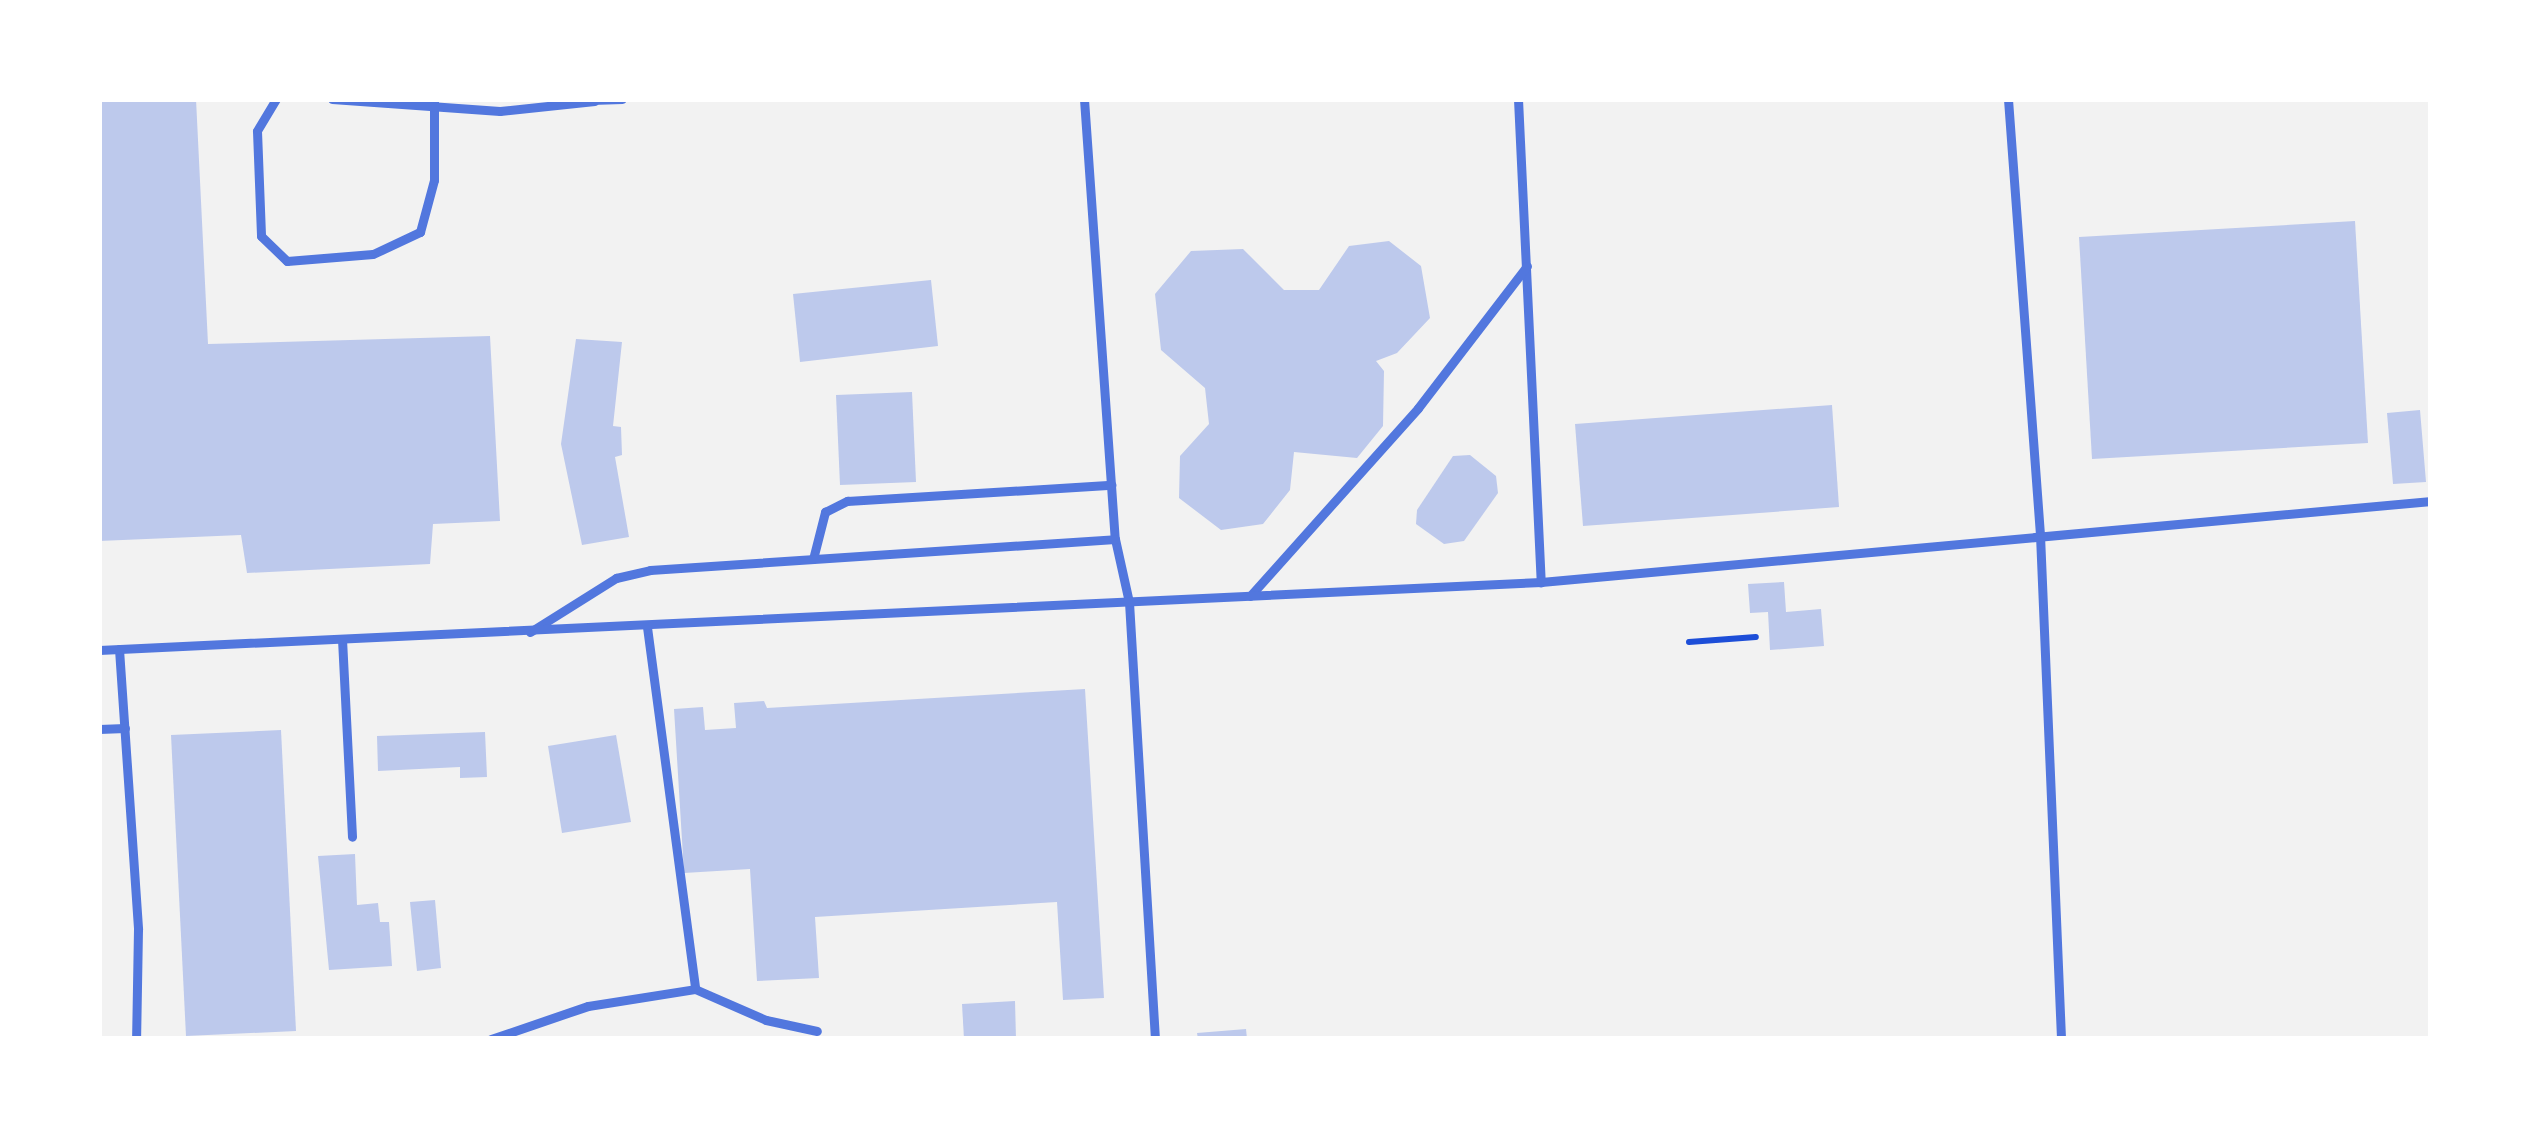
<!DOCTYPE html>
<style>
body{margin:0}
#map{position:relative;width:2530px;height:1138px;overflow:hidden;background:#f2f2f2;font-family:Raleway,sans-serif}
div>[style]{position:absolute}
.building>*{inset:0;background:#bdc9ec}
.path>*{height:6px;margin:-3px;padding:0 3px;transform-origin:3px;border-radius:3px;background:#1d4ed8}
.service>*{height:9px;margin:-4.5px;padding:0 4.5px;transform-origin:4.5px;border-radius:4.5px;background:#5277de}
span{translate:-50% -50%;white-space:nowrap;text-align:center;line-height:1.15;-webkit-text-stroke:9px #fff;paint-order:stroke}
.frame{position:absolute;inset:0;border:102px solid #fff;pointer-events:none}
</style>
<div id="map">
<div class="building">
<i style="clip-path:polygon(99px 99px,196px 99px,208px 344px,490px 336px,500px 521px,433px 524px,430px 564px,247px 573px,241px 535px,99px 541px)"></i>
<i style="clip-path:polygon(2355px 221px,2368px 443px,2092px 459px,2079px 237px)"></i>
<i style="clip-path:polygon(1389px 241px,1421px 266px,1430px 318px,1397px 353px,1376px 361px,1384px 371px,1383px 426px,1357px 458px,1294px 452px,1290px 490px,1263px 524px,1221px 530px,1179px 498px,1180px 456px,1209px 424px,1205px 388px,1161px 350px,1155px 294px,1191px 251px,1243px 249px,1284px 290px,1319px 290px,1349px 246px)"></i>
<i style="clip-path:polygon(931px 280px,938px 346px,800px 362px,793px 294px)"></i>
<i style="clip-path:polygon(576px 339px,622px 342px,613px 426px,621px 427px,622px 455px,615px 457px,629px 537px,582px 545px,561px 444px)"></i>
<i style="clip-path:polygon(912px 392px,916px 482px,840px 485px,836px 395px)"></i>
<i style="clip-path:polygon(1832px 405px,1839px 507px,1583px 526px,1575px 424px)"></i>
<i style="clip-path:polygon(2420px 410px,2426px 482px,2393px 484px,2387px 413px)"></i>
<i style="clip-path:polygon(1470px 455px,1496px 476px,1498px 493px,1464px 541px,1444px 544px,1416px 524px,1417px 510px,1453px 456px)"></i>
<i style="clip-path:polygon(1784px 582px,1786px 612px,1821px 609px,1824px 646px,1770px 650px,1768px 612px,1750px 613px,1748px 584px)"></i>
<i style="clip-path:polygon(1085px 689px,1104px 998px,1063px 1000px,1057px 902px,815px 917px,819px 978px,757px 981px,750px 869px,684px 873px,674px 709px,703px 707px,705px 730px,736px 728px,734px 703px,764px 701px,767px 708px)"></i>
<i style="clip-path:polygon(281px 730px,296px 1031px,186px 1036px,171px 735px)"></i>
<i style="clip-path:polygon(485px 732px,487px 777px,460px 778px,460px 767px,378px 771px,377px 736px)"></i>
<i style="clip-path:polygon(616px 735px,631px 822px,562px 833px,548px 746px)"></i>
<i style="clip-path:polygon(355px 854px,357px 905px,378px 903px,380px 922px,389px 922px,392px 966px,329px 970px,318px 856px)"></i>
<i style="clip-path:polygon(435px 900px,441px 968px,417px 971px,410px 902px)"></i>
<i style="clip-path:polygon(1015px 1001px,1016px 1039px,964px 1039px,962px 1004px)"></i>
<i style="clip-path:polygon(1246px 1029px,1247px 1039px,1198px 1039px,1197px 1033px)"></i>
</div>
<div class="path">
<i style="left:1689px;top:642px;width:67px;rotate:-4.3deg"></i>
</div>
<div class="service">
<i style="left:276px;top:99px;width:37px;rotate:121deg"></i>
<i style="left:257px;top:131px;width:105px;rotate:87.8deg"></i>
<i style="left:261px;top:236px;width:36px;rotate:44deg"></i>
<i style="left:287px;top:261px;width:86px;rotate:-4.7deg"></i>
<i style="left:373px;top:254px;width:52px;rotate:-25.1deg"></i>
<i style="left:420px;top:232px;width:54px;rotate:-74.9deg"></i>
<i style="left:434px;top:180px;width:81px;rotate:-90deg"></i>
<i style="left:332px;top:99px;width:168px;rotate:4.1deg"></i>
<i style="left:500px;top:111px;width:95px;rotate:-6.1deg"></i>
<i style="left:1084px;top:99px;width:441px;rotate:86deg"></i>
<i style="left:1115px;top:539px;width:65px;rotate:77.5deg"></i>
<i style="left:1129px;top:602px;width:438px;rotate:86.6deg"></i>
<i style="left:1518px;top:99px;width:484px;rotate:87.3deg"></i>
<i style="left:2008px;top:99px;width:437px;rotate:85.8deg"></i>
<i style="left:2040px;top:535px;width:504px;rotate:87.61deg"></i>
<i style="left:591px;top:100px;width:31px;rotate:-2deg"></i>
<i style="left:813px;top:559px;width:49px;rotate:-75.7deg"></i>
<i style="left:825px;top:512px;width:25px;rotate:-27deg"></i>
<i style="left:847px;top:501px;width:265px;rotate:-3.5deg"></i>
<i style="left:1250px;top:596px;width:252px;rotate:-48.2deg"></i>
<i style="left:1418px;top:408px;width:179px;rotate:-52.5deg"></i>
<i style="left:647px;top:627px;width:365px;rotate:82.4deg"></i>
<i style="left:530px;top:632px;width:102px;rotate:-32.1deg"></i>
<i style="left:616px;top:578px;width:35px;rotate:-13deg"></i>
<i style="left:650px;top:570px;width:466px;rotate:-3.8deg"></i>
<i style="left:342px;top:639px;width:198px;rotate:87.1deg"></i>
<i style="left:119px;top:649px;width:281px;rotate:86.1deg"></i>
<i style="left:138px;top:929px;width:110px;rotate:91deg"></i>
<i style="left:99px;top:650px;width:1444px;rotate:-2.7deg"></i>
<i style="left:1541px;top:582px;width:894px;rotate:-5.2deg"></i>
<i style="left:99px;top:729px;width:26px;rotate:-2deg"></i>
<i style="left:491px;top:1039px;width:102px;rotate:-18.8deg"></i>
<i style="left:588px;top:1006px;width:108px;rotate:-9deg"></i>
<i style="left:695px;top:989px;width:77px;rotate:23.6deg"></i>
<i style="left:766px;top:1020px;width:52px;rotate:12.2deg"></i>
</div>
<div class="frame"></div>
</div>
